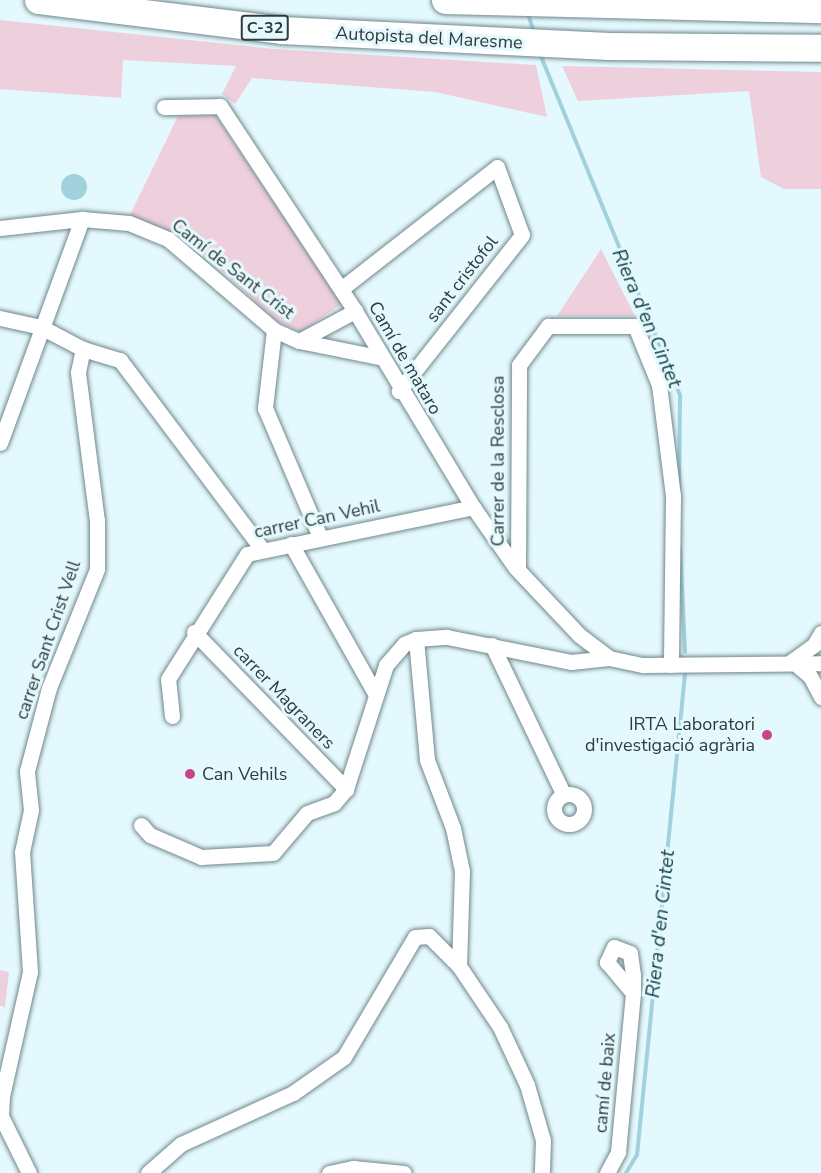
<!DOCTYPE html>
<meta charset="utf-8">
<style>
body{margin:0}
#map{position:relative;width:821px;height:1173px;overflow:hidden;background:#e4f9fd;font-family:"Nunito Sans",sans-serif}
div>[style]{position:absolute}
.green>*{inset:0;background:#eecfdc}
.water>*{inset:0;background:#a1d1dc}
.round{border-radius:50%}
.stream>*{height:4px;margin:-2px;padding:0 2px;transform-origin:2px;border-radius:2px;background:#a1d1dc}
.roads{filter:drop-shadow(0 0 2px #70878c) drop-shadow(0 0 2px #70878c)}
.street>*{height:15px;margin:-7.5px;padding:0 7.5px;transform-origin:7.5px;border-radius:7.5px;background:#fff}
.street>.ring{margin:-7.5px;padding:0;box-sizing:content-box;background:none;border:15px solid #fff;border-radius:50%}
.highway>*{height:27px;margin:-13.5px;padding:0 13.5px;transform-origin:13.5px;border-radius:13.5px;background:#fff}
.dots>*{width:16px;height:16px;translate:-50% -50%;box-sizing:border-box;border:3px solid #e4f9fd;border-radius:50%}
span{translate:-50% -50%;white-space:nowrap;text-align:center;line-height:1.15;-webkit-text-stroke:6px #e4f9fd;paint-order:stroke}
.shield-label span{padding:2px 4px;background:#e4f9fd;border:2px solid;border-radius:4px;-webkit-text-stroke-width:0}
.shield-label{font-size:16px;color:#313b3d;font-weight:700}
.street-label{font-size:18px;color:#313b3d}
.poi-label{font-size:18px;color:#313b3d}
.right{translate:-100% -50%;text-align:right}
.left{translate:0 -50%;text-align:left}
.water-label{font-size:20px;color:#19444d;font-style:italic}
</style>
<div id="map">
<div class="green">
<i style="clip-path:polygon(0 20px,274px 49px,536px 65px,547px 117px,435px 92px,252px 78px,235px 104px,222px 94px,236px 66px,123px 60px,121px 98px,0 89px)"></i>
<i style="clip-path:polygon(562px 66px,821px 72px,821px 189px,784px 189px,761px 177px,749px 91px,578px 101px)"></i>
<i style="clip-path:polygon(215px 115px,342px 304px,301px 332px,277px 321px,191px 243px,130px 215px,178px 116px)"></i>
<i style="clip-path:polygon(601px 249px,635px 316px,557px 316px)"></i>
<i style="clip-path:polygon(0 970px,9px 972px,5px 1007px,0 1006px)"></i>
</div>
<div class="water">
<i class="round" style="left:61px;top:174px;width:26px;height:26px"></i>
</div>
<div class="stream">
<i style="left:527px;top:11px;width:22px;rotate:72deg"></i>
<i style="left:540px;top:54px;width:370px;rotate:67.7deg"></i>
<i style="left:680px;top:396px;width:90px;rotate:90.6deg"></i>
<i style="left:680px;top:548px;width:104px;rotate:87.2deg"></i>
<i style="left:626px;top:1173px;width:21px;rotate:-59deg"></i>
<i style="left:637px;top:1155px;width:485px;rotate:-84.3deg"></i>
</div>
<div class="roads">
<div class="street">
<i style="left:164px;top:107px;width:56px;rotate:-1deg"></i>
<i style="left:220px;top:106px;width:245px;rotate:56.6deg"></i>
<i style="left:355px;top:311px;width:229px;rotate:59deg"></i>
<i style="left:473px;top:507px;width:73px;rotate:55deg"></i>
<i style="left:515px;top:567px;width:93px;rotate:46.7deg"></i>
<i style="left:579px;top:635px;width:38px;rotate:37deg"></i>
<i style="left:0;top:228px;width:82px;rotate:-6.3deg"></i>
<i style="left:82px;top:219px;width:47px;rotate:4.9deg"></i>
<i style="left:129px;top:223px;width:42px;rotate:22.3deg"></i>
<i style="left:168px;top:239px;width:140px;rotate:40.6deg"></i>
<i style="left:274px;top:330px;width:27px;rotate:24deg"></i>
<i style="left:299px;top:341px;width:64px;rotate:-28.2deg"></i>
<i style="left:341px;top:289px;width:198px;rotate:-38deg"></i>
<i style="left:497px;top:167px;width:72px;rotate:69.8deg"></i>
<i style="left:522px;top:235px;width:199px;rotate:128.3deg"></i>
<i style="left:0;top:318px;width:42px;rotate:12.4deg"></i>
<i style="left:41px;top:327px;width:47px;rotate:27.6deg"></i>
<i style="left:274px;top:330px;width:79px;rotate:96.6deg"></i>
<i style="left:265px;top:408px;width:140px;rotate:66.9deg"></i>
<i style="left:299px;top:341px;width:81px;rotate:11.4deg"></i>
<i style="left:83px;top:349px;width:39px;rotate:17deg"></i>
<i style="left:120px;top:360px;width:236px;rotate:53.1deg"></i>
<i style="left:0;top:443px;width:239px;rotate:-69.9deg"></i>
<i style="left:291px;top:544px;width:171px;rotate:60.6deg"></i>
<i style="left:518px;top:570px;width:205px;rotate:-89.7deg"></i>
<i style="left:519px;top:365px;width:49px;rotate:-53.4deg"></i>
<i style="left:548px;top:326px;width:87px"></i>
<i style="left:635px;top:326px;width:64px;rotate:67.9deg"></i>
<i style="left:659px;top:385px;width:112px;rotate:82.8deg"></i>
<i style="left:673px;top:496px;width:169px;rotate:90.7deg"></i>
<i style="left:194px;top:632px;width:219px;rotate:45.9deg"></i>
<i style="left:821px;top:633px;width:14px;rotate:120deg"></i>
<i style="left:814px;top:645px;width:27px;rotate:144deg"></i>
<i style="left:792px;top:661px;width:23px;rotate:40deg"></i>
<i style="left:810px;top:676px;width:24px;rotate:62deg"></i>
<i style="left:416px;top:639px;width:121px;rotate:84.8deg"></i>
<i style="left:427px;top:760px;width:73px;rotate:69.1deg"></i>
<i style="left:453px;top:828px;width:44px;rotate:78.2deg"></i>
<i style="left:462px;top:871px;width:95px;rotate:91.8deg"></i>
<i style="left:459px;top:966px;width:73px;rotate:56.1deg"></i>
<i style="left:500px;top:1027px;width:64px;rotate:65deg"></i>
<i style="left:527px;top:1085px;width:57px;rotate:73.8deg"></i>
<i style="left:543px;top:1140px;width:33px;rotate:92deg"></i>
<i style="left:492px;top:645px;width:166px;rotate:64.4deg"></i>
<i style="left:172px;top:716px;width:37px;rotate:-96deg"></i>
<i style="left:168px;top:679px;width:148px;rotate:-57.7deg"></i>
<i style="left:247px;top:554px;width:231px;rotate:-11.7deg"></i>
<i class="ring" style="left:554px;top:794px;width:15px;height:15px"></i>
<i style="left:141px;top:825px;width:13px;rotate:48deg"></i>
<i style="left:150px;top:835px;width:56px;rotate:23.3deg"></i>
<i style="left:201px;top:857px;width:72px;rotate:-3.2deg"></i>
<i style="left:273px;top:853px;width:52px;rotate:-49.6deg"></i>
<i style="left:307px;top:813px;width:29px;rotate:-20deg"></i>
<i style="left:334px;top:803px;width:18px;rotate:-49deg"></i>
<i style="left:346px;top:789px;width:130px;rotate:-72.1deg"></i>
<i style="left:386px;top:665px;width:28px;rotate:-49deg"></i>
<i style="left:404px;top:644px;width:13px;rotate:-23deg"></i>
<i style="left:416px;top:639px;width:31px;rotate:-4deg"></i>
<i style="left:447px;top:637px;width:126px;rotate:11.4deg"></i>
<i style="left:571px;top:662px;width:38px;rotate:-6deg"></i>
<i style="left:609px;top:658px;width:35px;rotate:12deg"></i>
<i style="left:643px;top:665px;width:178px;rotate:-0.6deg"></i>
<i style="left:29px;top:1173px;width:64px;rotate:-116.2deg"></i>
<i style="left:1px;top:1116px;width:20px;rotate:-87deg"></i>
<i style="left:2px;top:1096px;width:127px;rotate:-77.3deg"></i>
<i style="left:30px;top:972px;width:120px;rotate:-93.8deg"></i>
<i style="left:22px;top:852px;width:43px;rotate:-77.9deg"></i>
<i style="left:31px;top:810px;width:39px;rotate:-96deg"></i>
<i style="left:27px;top:771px;width:86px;rotate:-75.2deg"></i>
<i style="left:49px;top:688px;width:128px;rotate:-68deg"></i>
<i style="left:97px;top:569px;width:48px;rotate:-90deg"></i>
<i style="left:97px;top:521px;width:150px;rotate:-97.3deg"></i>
<i style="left:78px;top:372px;width:24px;rotate:-78deg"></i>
<i style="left:148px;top:1173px;width:44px;rotate:-41.3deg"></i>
<i style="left:181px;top:1144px;width:123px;rotate:-24.5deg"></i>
<i style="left:293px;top:1093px;width:62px;rotate:-35.2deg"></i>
<i style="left:344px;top:1057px;width:139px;rotate:-59.4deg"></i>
<i style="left:415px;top:937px;width:14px;rotate:-4deg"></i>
<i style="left:429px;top:936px;width:42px;rotate:45deg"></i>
<i style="left:329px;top:1173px;width:25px;rotate:-12deg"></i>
<i style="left:353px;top:1168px;width:51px;rotate:5.6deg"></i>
<i style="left:607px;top:1173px;width:24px;rotate:-62deg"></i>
<i style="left:618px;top:1152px;width:160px;rotate:-84.6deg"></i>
<i style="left:633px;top:993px;width:18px;rotate:-90deg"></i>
<i style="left:633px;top:975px;width:22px;rotate:-98deg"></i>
<i style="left:630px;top:953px;width:17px;rotate:-159deg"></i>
<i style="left:614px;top:947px;width:17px;rotate:115deg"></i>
<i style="left:607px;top:962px;width:40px;rotate:50deg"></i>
</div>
<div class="highway">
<i style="left:38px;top:0;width:245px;rotate:7deg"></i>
<i style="left:281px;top:30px;width:328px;rotate:2.8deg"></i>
<i style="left:609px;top:46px;width:212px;rotate:0.5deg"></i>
<i style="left:445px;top:0;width:376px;rotate:1.4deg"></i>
</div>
</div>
<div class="dots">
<i style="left:767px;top:735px;background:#c8458b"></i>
<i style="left:190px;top:774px;background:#c8458b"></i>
</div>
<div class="shield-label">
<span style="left:265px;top:28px">C-32</span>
</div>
<div class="street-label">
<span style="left:429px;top:38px;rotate:3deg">Autopista del Maresme</span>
<span style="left:233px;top:269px;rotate:38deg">Camí de Sant Crist</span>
<span style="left:462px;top:279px;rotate:-52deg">sant cristofol</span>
<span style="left:405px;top:358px;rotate:60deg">Camí de mataro</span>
<span style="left:498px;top:461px;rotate:-90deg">Carrer de la Resclosa</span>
<span style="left:317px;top:519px;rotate:-12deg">carrer Can Vehil</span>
<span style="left:48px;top:640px;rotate:-71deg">carrer Sant Crist Vell</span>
<span style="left:284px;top:697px;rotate:46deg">carrer Magraners</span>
<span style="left:605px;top:1083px;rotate:-85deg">camí de baix</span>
</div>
<div class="poi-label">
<span class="right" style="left:755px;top:735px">IRTA Laboratori<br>d'investigació agrària</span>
<span class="left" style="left:202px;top:774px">Can Vehils</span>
</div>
<div class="water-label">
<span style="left:647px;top:318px;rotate:67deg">Riera d'en Cintet</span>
<span style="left:660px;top:924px;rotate:-84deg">Riera d'en Cintet</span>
</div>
</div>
